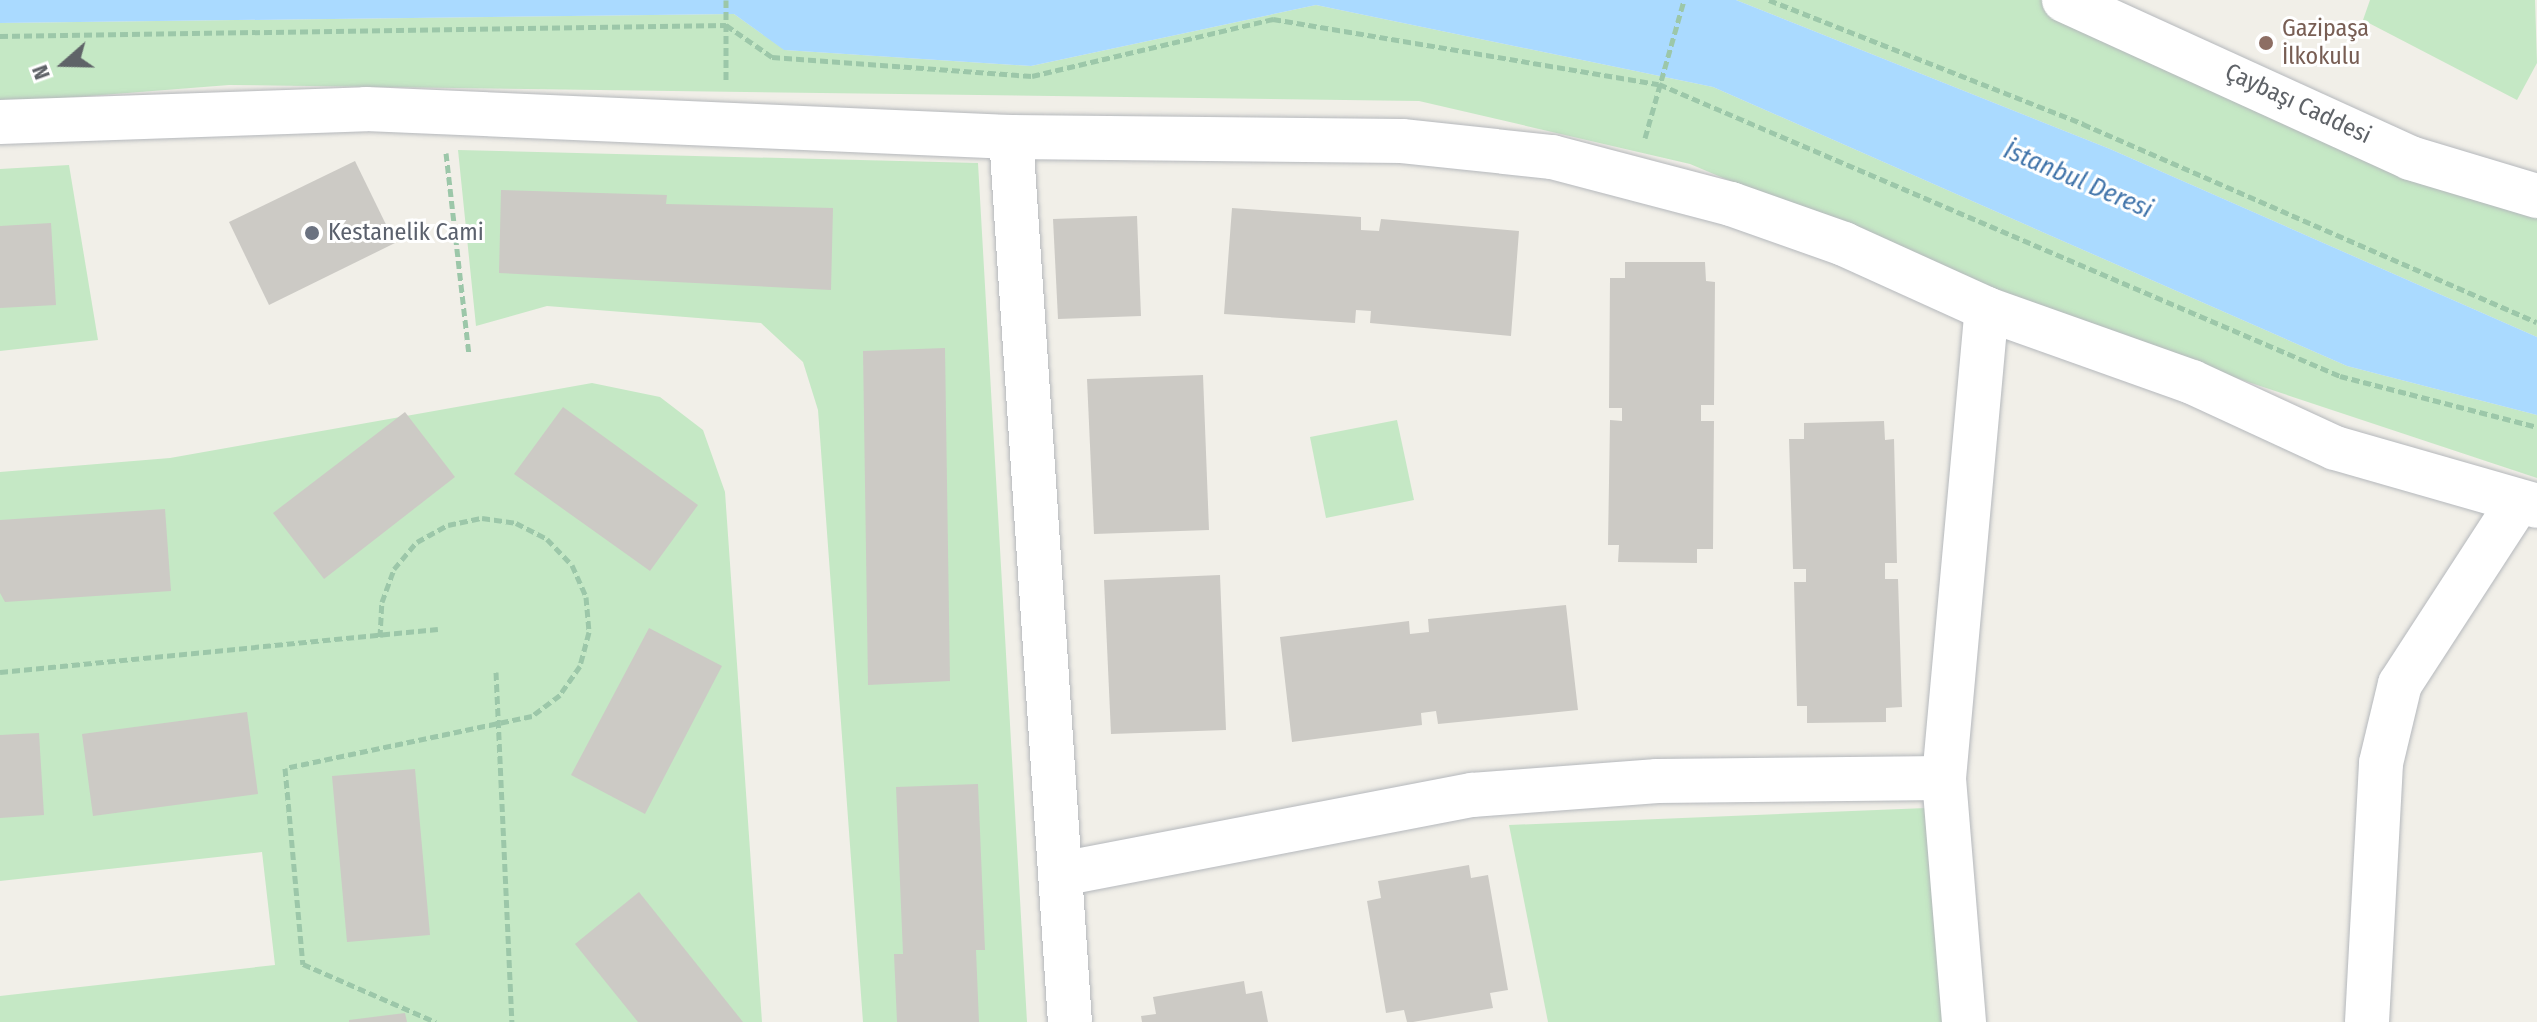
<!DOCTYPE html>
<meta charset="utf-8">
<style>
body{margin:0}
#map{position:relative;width:2537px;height:1022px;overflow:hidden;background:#f1efe8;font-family:"Fira Sans Condensed",sans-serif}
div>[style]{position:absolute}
.green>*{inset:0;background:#c5e8c5}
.water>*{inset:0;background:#aadaff}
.building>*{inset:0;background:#cccac5}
.path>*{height:5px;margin-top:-2.5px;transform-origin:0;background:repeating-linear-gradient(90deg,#9cc7a9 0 8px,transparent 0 12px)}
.roads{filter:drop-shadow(0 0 2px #b5b8bc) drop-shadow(0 0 2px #b5b8bc)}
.street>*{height:44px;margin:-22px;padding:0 22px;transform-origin:22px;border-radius:22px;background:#fff}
.dots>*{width:22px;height:22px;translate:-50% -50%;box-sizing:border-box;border:4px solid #fff;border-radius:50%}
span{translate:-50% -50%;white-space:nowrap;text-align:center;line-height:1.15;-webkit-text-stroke:6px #fff;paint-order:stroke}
.education-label{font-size:24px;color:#785e54}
.left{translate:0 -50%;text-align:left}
.street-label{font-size:24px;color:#5f6368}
.worship-label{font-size:24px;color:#5b616d}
.water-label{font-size:26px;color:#4174aa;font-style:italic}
.north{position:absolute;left:24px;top:24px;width:80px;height:80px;-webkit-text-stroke:6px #fff;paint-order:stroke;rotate:250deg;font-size:22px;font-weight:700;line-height:32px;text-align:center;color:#5f6368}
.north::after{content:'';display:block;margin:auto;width:28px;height:36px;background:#5f6368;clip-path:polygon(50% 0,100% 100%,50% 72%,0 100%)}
</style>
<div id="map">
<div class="green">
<i style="clip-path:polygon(1736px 0,2087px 0,2537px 202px,2537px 337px,2110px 149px)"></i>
<i style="clip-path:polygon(2370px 0,2535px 0,2537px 63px,2517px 100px,2363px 20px)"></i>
<i style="clip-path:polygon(1316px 5px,1713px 87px,2347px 366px,2537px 415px,2537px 478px,2049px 316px,1690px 164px,1419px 101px,229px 85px,0 103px,0 23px,734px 14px,785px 50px,1031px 66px)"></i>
<i style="clip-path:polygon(458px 150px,978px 163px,1027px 1022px,863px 1022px,818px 410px,803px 362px,761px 323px,547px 306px,476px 326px)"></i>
<i style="clip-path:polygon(69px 165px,98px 340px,0 351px,0 169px)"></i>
<i style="clip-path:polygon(592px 383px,660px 397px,703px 430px,725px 492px,762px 1022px,0 1022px,0 996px,275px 965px,262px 852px,0 881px,0 472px,170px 458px)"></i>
<i style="clip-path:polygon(1397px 420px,1414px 500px,1326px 518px,1310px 437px)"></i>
<i style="clip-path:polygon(1926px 808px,1948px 1022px,1548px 1022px,1509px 825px)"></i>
</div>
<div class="water">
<i style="clip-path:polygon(0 0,1736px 0,2110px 149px,2537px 337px,2537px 415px,2347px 366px,1713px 87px,1316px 5px,1031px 66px,784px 50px,734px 14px,0 23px)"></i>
</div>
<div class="building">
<i style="clip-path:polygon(355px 161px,395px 243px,269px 305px,229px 222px)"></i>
<i style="clip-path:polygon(501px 190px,667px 195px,666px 204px,833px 208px,831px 290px,499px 273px)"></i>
<i style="clip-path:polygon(1232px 208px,1361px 217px,1361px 230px,1379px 231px,1381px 219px,1519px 231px,1511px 336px,1370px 323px,1371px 311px,1356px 310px,1355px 323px,1224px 314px)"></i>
<i style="clip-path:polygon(1137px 216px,1141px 316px,1058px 319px,1053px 219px)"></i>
<i style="clip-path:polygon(51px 223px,56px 305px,0 308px,0 226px)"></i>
<i style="clip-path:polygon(1625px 262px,1705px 262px,1706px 281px,1715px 282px,1714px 405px,1701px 405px,1701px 421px,1714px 421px,1713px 549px,1697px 549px,1697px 563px,1618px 562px,1619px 545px,1608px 545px,1610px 420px,1622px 421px,1622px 408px,1609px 408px,1610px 278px,1625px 278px)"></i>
<i style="clip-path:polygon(945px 348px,950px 681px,868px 685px,863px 351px)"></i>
<i style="clip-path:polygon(1203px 375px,1209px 530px,1094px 534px,1087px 379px)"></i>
<i style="clip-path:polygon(563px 407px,698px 505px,650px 571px,514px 474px)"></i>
<i style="clip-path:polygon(405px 412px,455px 477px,324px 579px,273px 513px)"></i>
<i style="clip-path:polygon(1884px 421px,1885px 440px,1894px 439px,1897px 563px,1885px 563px,1885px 579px,1898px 579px,1902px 707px,1886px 708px,1886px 722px,1807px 723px,1807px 706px,1797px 706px,1794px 582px,1806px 582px,1806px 569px,1793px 569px,1789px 439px,1804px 439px,1804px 423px)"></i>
<i style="clip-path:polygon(165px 509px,171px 591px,5px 602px,0 593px,0 520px)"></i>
<i style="clip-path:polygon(1220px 575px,1226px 730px,1111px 734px,1104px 580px)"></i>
<i style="clip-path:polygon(1566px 605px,1578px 710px,1438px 724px,1436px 711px,1421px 713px,1422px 725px,1292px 742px,1280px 637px,1409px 621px,1410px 634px,1429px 632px,1428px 619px)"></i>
<i style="clip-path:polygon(649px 628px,722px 666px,645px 814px,571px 775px)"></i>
<i style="clip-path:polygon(247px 712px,258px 794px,93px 816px,82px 734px)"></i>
<i style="clip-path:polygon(39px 733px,44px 815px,0 818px,0 735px)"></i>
<i style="clip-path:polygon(415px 769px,430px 935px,347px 942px,332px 776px)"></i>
<i style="clip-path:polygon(978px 784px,985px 950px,976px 950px,979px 1022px,897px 1022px,894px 954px,903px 954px,896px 787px)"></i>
<i style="clip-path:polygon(1469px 865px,1471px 878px,1488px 875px,1508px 990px,1490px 993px,1493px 1008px,1413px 1022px,1407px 1022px,1404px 1010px,1386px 1013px,1367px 901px,1381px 898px,1378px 881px)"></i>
<i style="clip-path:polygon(639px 892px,743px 1022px,638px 1022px,575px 944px)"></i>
<i style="clip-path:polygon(1244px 981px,1246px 994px,1262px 991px,1268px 1022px,1142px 1022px,1141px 1016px,1156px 1014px,1153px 997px)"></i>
<i style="clip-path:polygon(405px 1013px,407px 1022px,349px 1022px,349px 1020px)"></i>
</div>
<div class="path">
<i style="left:726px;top:0;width:82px;rotate:90deg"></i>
<i style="left:1769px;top:0;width:338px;rotate:21.5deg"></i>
<i style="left:2083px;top:124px;width:495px;rotate:23.6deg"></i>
<i style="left:0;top:36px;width:726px;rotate:-0.87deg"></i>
<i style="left:726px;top:25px;width:56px;rotate:34.8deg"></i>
<i style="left:772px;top:57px;width:261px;rotate:4.2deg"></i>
<i style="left:1032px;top:76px;width:248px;rotate:-13.3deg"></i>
<i style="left:1273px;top:19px;width:391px;rotate:9.6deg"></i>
<i style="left:1659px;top:84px;width:741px;rotate:23.21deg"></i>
<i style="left:2340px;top:376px;width:203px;rotate:14.5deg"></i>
<i style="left:1645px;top:138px;width:143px;rotate:-74.2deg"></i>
<i style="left:446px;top:153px;width:203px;rotate:83.5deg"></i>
<i style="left:380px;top:637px;width:35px;rotate:-87deg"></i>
<i style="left:382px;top:602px;width:35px;rotate:-70deg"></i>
<i style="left:394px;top:569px;width:35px;rotate:-50deg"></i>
<i style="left:417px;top:542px;width:35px;rotate:-29deg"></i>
<i style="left:448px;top:525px;width:35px;rotate:-12deg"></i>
<i style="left:482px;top:518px;width:34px;rotate:8deg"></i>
<i style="left:516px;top:523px;width:35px;rotate:27deg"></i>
<i style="left:547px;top:539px;width:36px;rotate:46deg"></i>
<i style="left:572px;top:565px;width:35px;rotate:66deg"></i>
<i style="left:586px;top:597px;width:35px;rotate:85deg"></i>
<i style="left:589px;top:632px;width:35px;rotate:105deg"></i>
<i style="left:580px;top:666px;width:35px;rotate:125deg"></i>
<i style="left:560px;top:695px;width:35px;rotate:143deg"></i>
<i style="left:532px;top:716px;width:252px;rotate:168.1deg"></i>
<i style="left:285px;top:768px;width:197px;rotate:84.8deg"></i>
<i style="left:303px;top:964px;width:145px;rotate:23.6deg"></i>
<i style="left:0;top:672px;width:440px;rotate:-5.6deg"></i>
<i style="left:496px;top:672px;width:350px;rotate:87.4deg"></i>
</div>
<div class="roads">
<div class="street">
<i style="left:2064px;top:0;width:380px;rotate:24.5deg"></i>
<i style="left:2410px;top:158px;width:133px;rotate:16.7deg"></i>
<i style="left:0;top:122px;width:366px;rotate:-2deg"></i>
<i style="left:366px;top:109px;width:646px;rotate:2.49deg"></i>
<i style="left:1011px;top:137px;width:391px;rotate:0.6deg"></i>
<i style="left:1402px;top:141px;width:151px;rotate:6.1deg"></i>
<i style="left:1552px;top:157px;width:185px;rotate:14.7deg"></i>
<i style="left:1731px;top:204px;width:120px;rotate:19.5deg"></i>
<i style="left:1844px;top:244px;width:157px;rotate:24.4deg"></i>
<i style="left:1987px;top:309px;width:218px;rotate:19.6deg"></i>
<i style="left:2192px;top:382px;width:157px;rotate:24.8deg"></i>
<i style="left:2335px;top:448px;width:210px;rotate:16deg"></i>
<i style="left:1011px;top:137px;width:887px;rotate:86.19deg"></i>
<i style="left:1061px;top:874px;width:419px;rotate:-10.9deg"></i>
<i style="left:1472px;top:795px;width:186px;rotate:-4.3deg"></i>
<i style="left:1657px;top:781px;width:287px;rotate:-0.6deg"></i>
<i style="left:1964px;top:1022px;width:245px;rotate:-94.7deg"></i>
<i style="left:1944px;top:778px;width:471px;rotate:-84.8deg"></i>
<i style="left:2367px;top:1022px;width:259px;rotate:-86.9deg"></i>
<i style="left:2381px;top:763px;width:81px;rotate:-76.5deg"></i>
<i style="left:2400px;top:684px;width:217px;rotate:-57deg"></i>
</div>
</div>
<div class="dots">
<i style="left:2266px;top:43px;background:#8d6e63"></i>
<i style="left:312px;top:233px;background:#6b7280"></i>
</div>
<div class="education-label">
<span class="left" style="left:2282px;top:43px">Gazipaşa<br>İlkokulu</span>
</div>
<div class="street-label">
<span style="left:2298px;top:104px;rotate:25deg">Çaybaşı Caddesi</span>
</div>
<div class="worship-label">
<span class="left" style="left:328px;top:233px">Kestanelik Cami</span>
</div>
<div class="water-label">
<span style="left:2078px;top:180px;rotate:23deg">İstanbul Deresi</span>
</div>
<div class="north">N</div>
</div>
